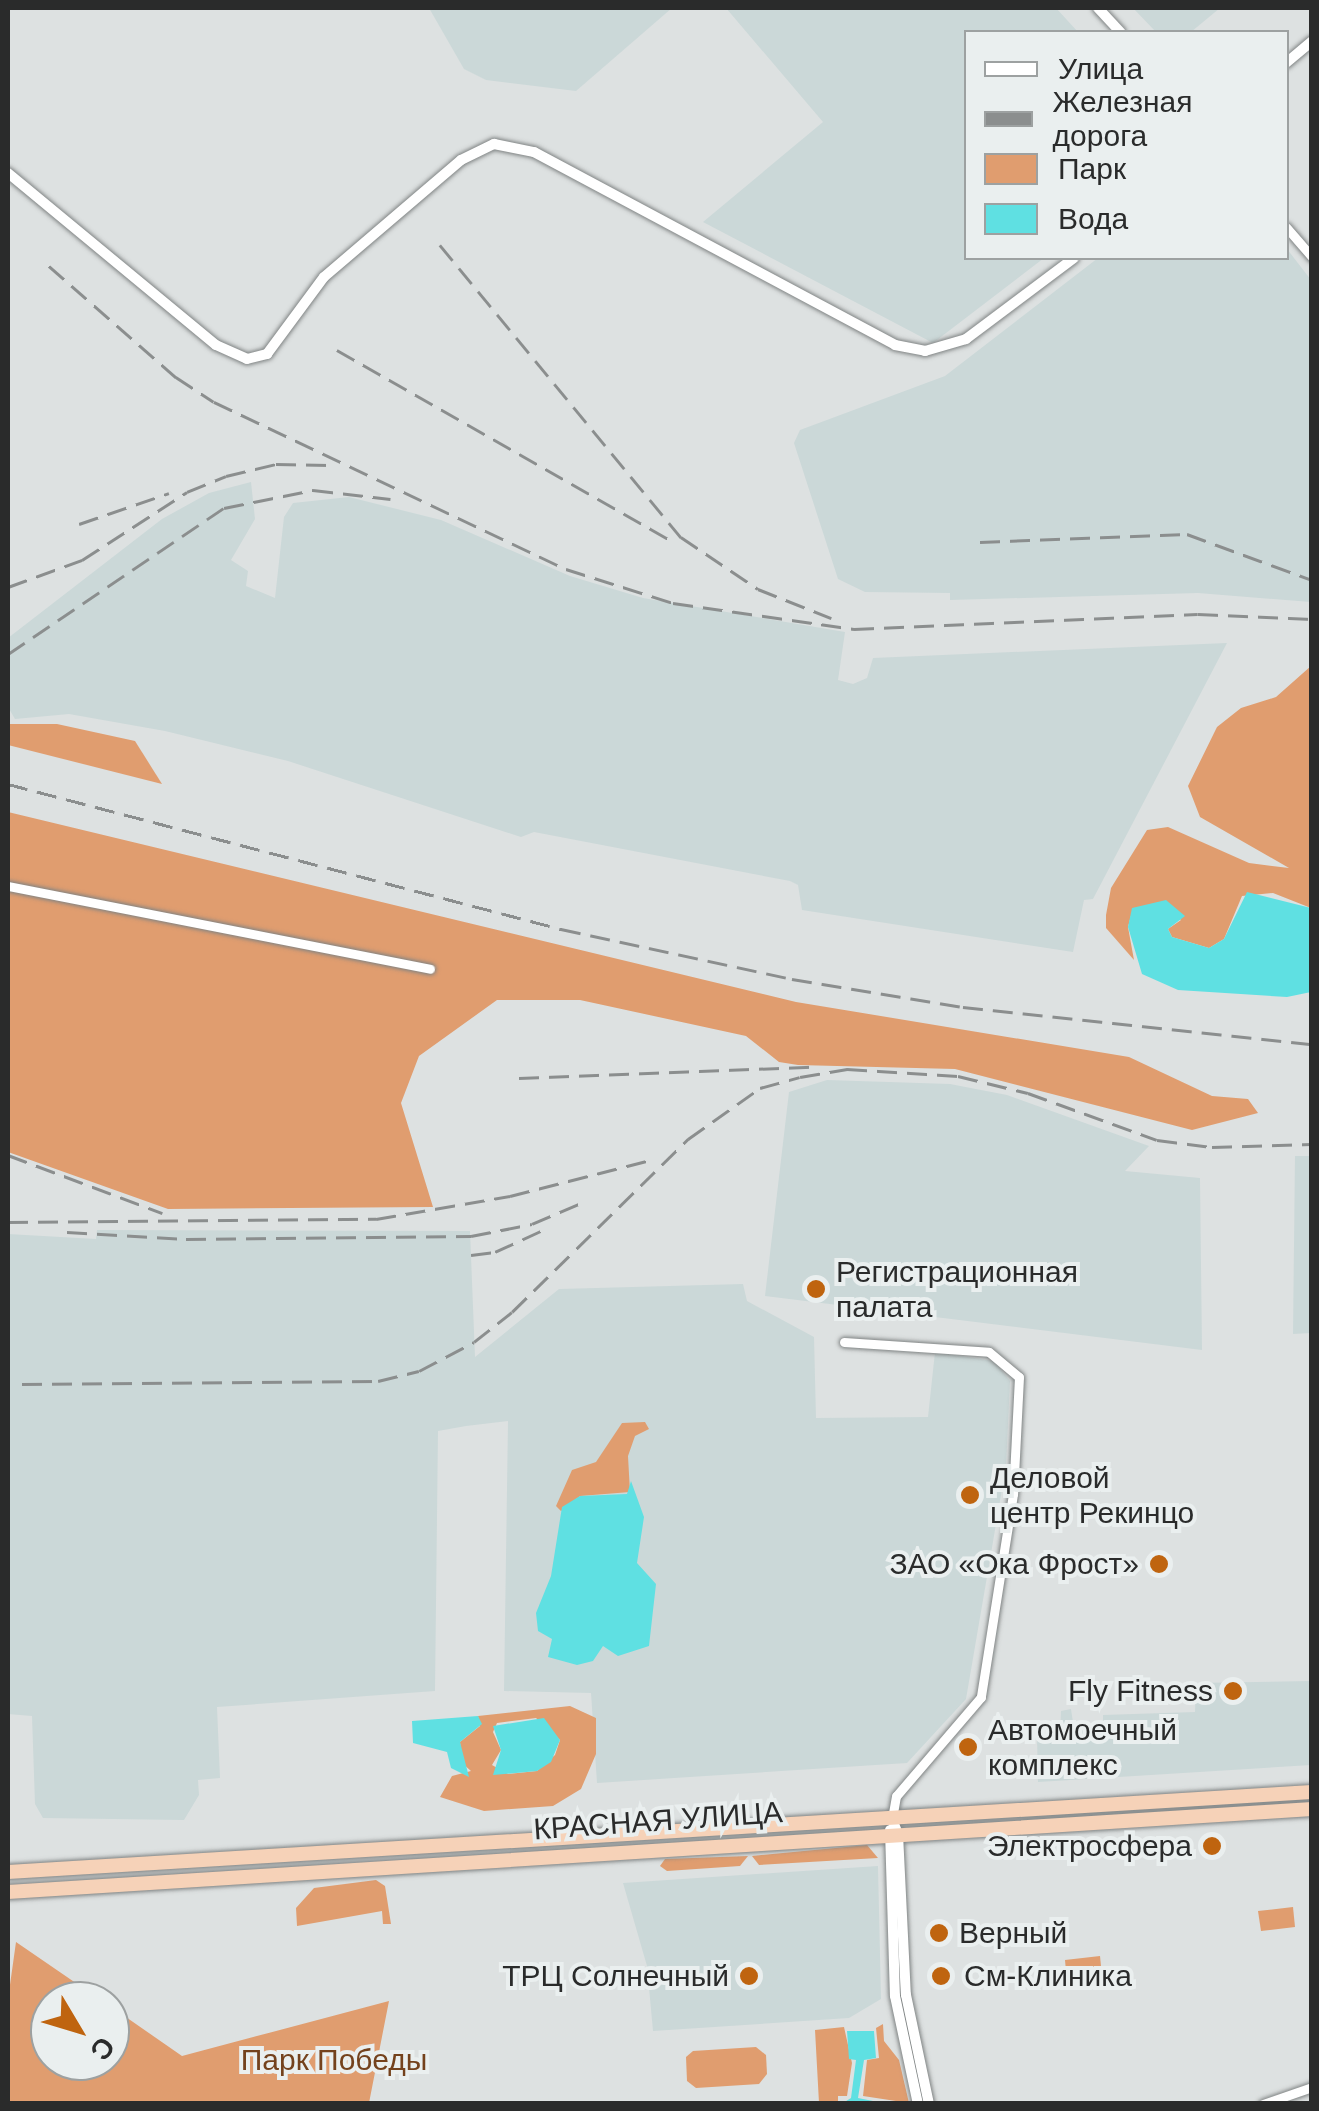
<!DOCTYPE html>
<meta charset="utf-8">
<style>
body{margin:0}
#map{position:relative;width:1319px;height:2111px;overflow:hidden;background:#dde1e1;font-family:Helvetica,sans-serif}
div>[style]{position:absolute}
.built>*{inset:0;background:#cbd8d8}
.green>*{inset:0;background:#e09d6f}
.water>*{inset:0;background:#5fe0e2}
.roads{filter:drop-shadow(0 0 2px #808484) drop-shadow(0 0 2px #808484)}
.minor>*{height:9px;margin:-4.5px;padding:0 4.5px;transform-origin:4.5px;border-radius:4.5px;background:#fff}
.tertiary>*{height:10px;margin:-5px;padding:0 5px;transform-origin:5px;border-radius:5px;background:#fff}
.trunk>*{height:14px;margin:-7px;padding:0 7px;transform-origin:7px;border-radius:7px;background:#f6d2b8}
.rail>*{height:2.5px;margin-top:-1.25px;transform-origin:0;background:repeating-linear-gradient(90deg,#8b8e8e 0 20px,transparent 0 30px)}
.dots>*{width:28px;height:28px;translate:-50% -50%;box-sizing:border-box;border:5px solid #eaefef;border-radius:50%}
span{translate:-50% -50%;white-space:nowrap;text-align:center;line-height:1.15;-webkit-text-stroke:8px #eaefef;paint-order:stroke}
.poi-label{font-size:30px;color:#2a2b2b}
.left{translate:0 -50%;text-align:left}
.right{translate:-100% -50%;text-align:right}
.street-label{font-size:30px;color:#2a2b2b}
.park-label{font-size:30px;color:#74421d}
.frame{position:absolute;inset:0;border:10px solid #2a2b2b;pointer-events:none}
.legend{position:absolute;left:964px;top:30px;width:325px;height:230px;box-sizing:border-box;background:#eaefef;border:2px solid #9da1a1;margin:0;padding:12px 18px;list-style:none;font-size:30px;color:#2a2b2b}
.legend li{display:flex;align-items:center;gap:20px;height:50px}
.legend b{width:50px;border:2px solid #9da1a1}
.north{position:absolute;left:30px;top:1981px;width:100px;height:100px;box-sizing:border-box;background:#eaefef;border:2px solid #9da1a1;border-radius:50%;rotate:128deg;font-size:28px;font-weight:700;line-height:40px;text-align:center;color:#2a2b2b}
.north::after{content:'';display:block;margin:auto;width:35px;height:45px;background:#bf640f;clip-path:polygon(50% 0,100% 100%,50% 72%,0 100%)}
</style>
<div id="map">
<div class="built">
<i style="clip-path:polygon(429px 8px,672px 8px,576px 91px,486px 80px,464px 69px)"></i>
<i style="clip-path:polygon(726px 8px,1056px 8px,1078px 32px,966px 32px,966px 258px,1044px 258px,933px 343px,703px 222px,823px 122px)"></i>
<i style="clip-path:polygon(1133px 8px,1220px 8px,1191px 32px,1156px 32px)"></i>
<i style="clip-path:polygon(1287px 249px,1311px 280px,1311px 602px,1198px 593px,950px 600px,950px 593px,865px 592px,838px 579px,794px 443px,800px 430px,945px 376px,1098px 258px,1286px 258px)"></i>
<i style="clip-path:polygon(251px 482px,255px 519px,231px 560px,248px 571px,246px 586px,275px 598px,284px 517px,293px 503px,349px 497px,441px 520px,570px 576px,643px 598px,845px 632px,838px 680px,853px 684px,867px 678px,873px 658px,1227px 643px,1093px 899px,1084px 900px,1073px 952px,802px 910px,798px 885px,790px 881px,534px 832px,521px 837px,288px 761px,165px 731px,69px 714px,15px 719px,8px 707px,8px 638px,162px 519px,209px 493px)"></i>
<i style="clip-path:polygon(827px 1080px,950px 1084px,1007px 1095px,1149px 1146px,1125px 1171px,1200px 1178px,1202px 1350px,765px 1296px,789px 1092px)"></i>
<i style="clip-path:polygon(1295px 1156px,1311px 1156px,1311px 1333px,1293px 1334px)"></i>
<i style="clip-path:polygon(97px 1230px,470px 1231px,475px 1357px,559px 1289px,743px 1284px,747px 1301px,814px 1337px,816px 1418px,928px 1417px,935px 1352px,994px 1361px,1010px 1381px,1006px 1466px,966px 1699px,907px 1763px,597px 1783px,591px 1693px,504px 1691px,508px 1421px,466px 1426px,438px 1431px,435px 1691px,217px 1707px,220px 1778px,198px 1780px,199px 1795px,184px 1820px,43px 1818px,35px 1804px,32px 1716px,8px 1714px,8px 1234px,96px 1239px)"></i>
<i style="clip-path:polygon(1311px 1681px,1311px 1765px,1038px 1782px,1037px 1737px,1060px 1736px,1061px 1711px,1071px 1709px,1074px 1729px,1103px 1728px,1103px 1715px,1195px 1712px,1196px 1683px)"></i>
<i style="clip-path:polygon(878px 1866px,881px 1999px,849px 2018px,653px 2031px,647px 1966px,623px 1883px)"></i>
</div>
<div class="green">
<i style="clip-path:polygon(1311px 666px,1311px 908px,1273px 893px,1242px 896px,1224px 939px,1209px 948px,1172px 937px,1168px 929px,1181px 920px,1170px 910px,1133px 908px,1128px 927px,1134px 960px,1106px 928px,1106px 915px,1111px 888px,1147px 830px,1168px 827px,1249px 863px,1289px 868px,1200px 817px,1188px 786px,1217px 727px,1241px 708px,1276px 697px)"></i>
<i style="clip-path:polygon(8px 724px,57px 724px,135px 741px,162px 784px,8px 745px)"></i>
<i style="clip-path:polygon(8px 812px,796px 1002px,1129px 1057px,1212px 1096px,1248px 1099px,1258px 1113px,1192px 1130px,955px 1069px,798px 1065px,779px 1062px,746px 1036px,580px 1000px,497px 1000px,419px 1056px,401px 1103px,433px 1207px,168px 1209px,8px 1152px)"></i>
<i style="clip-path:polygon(645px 1422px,649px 1429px,635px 1436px,628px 1456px,630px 1492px,580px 1496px,561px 1511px,556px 1506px,572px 1470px,596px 1462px,622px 1423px)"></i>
<i style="clip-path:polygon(evenodd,570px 1706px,596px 1718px,596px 1754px,581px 1789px,553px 1806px,484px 1811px,440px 1797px,452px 1776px,471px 1771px,462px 1763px,460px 1742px,480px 1726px,478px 1716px,570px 1706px,536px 1718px,560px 1740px,555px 1755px,537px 1771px,508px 1774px,492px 1765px,501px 1750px,493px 1732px,497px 1723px,536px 1718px)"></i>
<i style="clip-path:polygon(867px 1845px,878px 1858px,759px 1865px,752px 1856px)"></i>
<i style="clip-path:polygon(748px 1856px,740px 1866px,667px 1871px,660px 1866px,665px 1859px)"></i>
<i style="clip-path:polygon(376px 1880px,385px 1886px,391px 1924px,383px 1924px,382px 1911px,297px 1926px,296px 1908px,314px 1888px)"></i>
<i style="clip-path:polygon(1293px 1907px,1295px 1927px,1261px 1931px,1258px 1911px)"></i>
<i style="clip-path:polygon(16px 1942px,102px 2001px,50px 2001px,50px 2061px,110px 2061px,110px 2006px,182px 2056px,389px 2001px,369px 2103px,8px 2103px,8px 1999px)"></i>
<i style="clip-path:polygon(1100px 1956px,1102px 1976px,1067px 1982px,1065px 1960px)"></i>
<i style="clip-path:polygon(883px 2024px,884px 2041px,899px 2060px,909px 2103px,863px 2096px,867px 2060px,879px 2058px,876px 2028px)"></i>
<i style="clip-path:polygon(844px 2027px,852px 2063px,847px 2096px,838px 2096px,838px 2103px,819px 2103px,815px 2030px)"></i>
<i style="clip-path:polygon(756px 2047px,766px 2055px,767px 2074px,759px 2084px,696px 2088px,687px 2081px,686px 2057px,693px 2051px)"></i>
</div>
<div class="water">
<i style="clip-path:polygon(1247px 892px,1311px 908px,1311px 992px,1287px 997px,1178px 990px,1142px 974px,1128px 927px,1132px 908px,1166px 900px,1185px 916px,1168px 929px,1172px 937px,1209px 948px,1224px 939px)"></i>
<i style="clip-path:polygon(631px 1481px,644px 1517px,637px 1563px,656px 1584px,649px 1646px,618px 1656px,603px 1646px,593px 1661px,577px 1665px,548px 1657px,552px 1639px,538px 1631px,536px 1613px,551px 1576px,562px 1507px,580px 1496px,627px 1494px)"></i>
<i style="clip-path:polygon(478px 1716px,482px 1724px,460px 1742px,469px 1777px,451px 1768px,447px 1752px,413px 1743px,412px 1721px)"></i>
<i style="clip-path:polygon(544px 1718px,560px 1740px,551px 1762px,537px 1771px,493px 1775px,501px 1750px,493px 1726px)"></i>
<i style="clip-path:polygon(847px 2031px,874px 2031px,876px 2058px,864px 2060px,858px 2098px,883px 2103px,843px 2103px,851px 2098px,856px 2060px,849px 2059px)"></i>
</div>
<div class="roads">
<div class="minor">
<i style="left:1286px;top:227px;width:40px;rotate:49deg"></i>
<i style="left:8px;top:886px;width:430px;rotate:11.1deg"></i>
<i style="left:844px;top:1342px;width:145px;rotate:3.9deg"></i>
<i style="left:989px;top:1352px;width:39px;rotate:40deg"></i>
<i style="left:1019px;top:1377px;width:117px;rotate:92.9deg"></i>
<i style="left:1013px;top:1494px;width:206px;rotate:99deg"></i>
<i style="left:981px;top:1697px;width:130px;rotate:130.6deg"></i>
<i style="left:896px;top:1796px;width:23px;rotate:100deg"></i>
<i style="left:1263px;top:2104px;width:52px;rotate:-19.1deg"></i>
</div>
<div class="tertiary">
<i style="left:1098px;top:8px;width:33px;rotate:47deg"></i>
<i style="left:1286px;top:63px;width:34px;rotate:-40deg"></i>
<i style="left:8px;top:173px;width:270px;rotate:39.6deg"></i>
<i style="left:216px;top:345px;width:34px;rotate:24deg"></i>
<i style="left:247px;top:359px;width:21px;rotate:-14deg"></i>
<i style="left:267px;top:354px;width:96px;rotate:-53.5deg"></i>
<i style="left:324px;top:277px;width:180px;rotate:-40.5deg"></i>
<i style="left:461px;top:160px;width:37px;rotate:-26deg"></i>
<i style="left:494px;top:144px;width:41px;rotate:11.3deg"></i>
<i style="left:534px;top:152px;width:409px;rotate:28.1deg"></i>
<i style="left:895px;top:345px;width:31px;rotate:11deg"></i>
<i style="left:925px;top:351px;width:43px;rotate:-16.3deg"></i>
<i style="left:966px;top:339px;width:135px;rotate:-36.9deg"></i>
<i style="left:892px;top:1819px;width:16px;rotate:68deg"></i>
<i style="left:898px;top:1834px;width:161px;rotate:87.2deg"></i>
<i style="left:906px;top:1995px;width:111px;rotate:78.1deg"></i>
<i style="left:890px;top:1830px;width:166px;rotate:88.3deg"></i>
<i style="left:895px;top:1996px;width:110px;rotate:78deg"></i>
</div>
<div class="trunk">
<i style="left:8px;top:1872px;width:1306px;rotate:-3.51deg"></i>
<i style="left:8px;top:1892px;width:1307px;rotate:-3.64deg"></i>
</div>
</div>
<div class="rail">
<i style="left:440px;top:245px;width:379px;rotate:50.5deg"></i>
<i style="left:681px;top:537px;width:93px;rotate:34deg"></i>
<i style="left:758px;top:589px;width:79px;rotate:21.7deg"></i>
<i style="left:49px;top:266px;width:169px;rotate:41.2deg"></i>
<i style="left:176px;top:377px;width:45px;rotate:33.3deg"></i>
<i style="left:214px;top:402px;width:390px;rotate:25.4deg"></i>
<i style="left:566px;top:569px;width:112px;rotate:17.6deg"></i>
<i style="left:673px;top:603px;width:183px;rotate:8.2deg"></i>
<i style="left:854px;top:629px;width:344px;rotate:-2.5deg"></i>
<i style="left:1198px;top:614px;width:114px;rotate:2.5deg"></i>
<i style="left:337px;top:350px;width:386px;rotate:29.7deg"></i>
<i style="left:79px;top:524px;width:95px;rotate:-19deg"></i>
<i style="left:980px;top:542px;width:207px;rotate:-2.2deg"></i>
<i style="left:1187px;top:534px;width:133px;rotate:20.2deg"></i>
<i style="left:8px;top:587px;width:79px;rotate:-20deg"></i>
<i style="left:82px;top:560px;width:125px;rotate:-32.9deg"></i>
<i style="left:187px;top:492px;width:42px;rotate:-22.3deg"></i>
<i style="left:226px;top:476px;width:51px;rotate:-13.5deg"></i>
<i style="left:276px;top:464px;width:53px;rotate:1.1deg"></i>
<i style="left:8px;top:654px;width:261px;rotate:-34.1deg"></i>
<i style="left:224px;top:508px;width:91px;rotate:-11.4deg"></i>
<i style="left:313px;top:490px;width:78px;rotate:6.7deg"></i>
<i style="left:8px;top:784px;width:572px;rotate:14.69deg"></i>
<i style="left:561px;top:929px;width:236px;rotate:12.2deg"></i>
<i style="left:792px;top:979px;width:173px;rotate:9.3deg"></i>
<i style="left:963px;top:1007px;width:351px;rotate:6.1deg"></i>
<i style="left:519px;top:1078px;width:293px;rotate:-2.2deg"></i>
<i style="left:8px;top:1155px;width:165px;rotate:20.6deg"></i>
<i style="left:8px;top:1222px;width:368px;rotate:-0.5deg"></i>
<i style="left:376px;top:1219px;width:136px;rotate:-9.7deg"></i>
<i style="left:510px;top:1196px;width:145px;rotate:-14.4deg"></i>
<i style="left:67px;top:1232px;width:119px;rotate:3.4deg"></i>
<i style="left:186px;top:1239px;width:285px;rotate:-0.6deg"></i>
<i style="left:471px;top:1236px;width:62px;rotate:-11.1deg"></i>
<i style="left:532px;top:1224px;width:53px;rotate:-23.2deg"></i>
<i style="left:471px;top:1255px;width:24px;rotate:-7deg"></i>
<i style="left:495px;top:1252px;width:55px;rotate:-24.7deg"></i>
<i style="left:22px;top:1384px;width:356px;rotate:-0.5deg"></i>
<i style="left:378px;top:1381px;width:42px;rotate:-13.7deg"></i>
<i style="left:419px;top:1371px;width:62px;rotate:-27.8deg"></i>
<i style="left:474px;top:1342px;width:48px;rotate:-38.3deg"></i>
<i style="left:512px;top:1312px;width:247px;rotate:-44.5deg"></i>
<i style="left:688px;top:1139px;width:88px;rotate:-35.3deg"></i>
<i style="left:760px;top:1088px;width:41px;rotate:-15.4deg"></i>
<i style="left:800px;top:1077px;width:48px;rotate:-9.7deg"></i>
<i style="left:847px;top:1069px;width:111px;rotate:3.6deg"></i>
<i style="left:958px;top:1076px;width:72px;rotate:13.7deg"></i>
<i style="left:1028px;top:1093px;width:137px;rotate:20deg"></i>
<i style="left:1157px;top:1140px;width:55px;rotate:7.3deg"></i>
<i style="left:1212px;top:1147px;width:100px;rotate:-1.7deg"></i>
</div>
<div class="dots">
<i style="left:816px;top:1289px;background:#bf640f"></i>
<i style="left:970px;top:1495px;background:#bf640f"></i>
<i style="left:1159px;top:1564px;background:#bf640f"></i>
<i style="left:1233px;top:1691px;background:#bf640f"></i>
<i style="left:968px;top:1747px;background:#bf640f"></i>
<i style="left:1212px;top:1846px;background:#bf640f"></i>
<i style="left:939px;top:1933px;background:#bf640f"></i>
<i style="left:749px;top:1976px;background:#bf640f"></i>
<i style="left:941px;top:1976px;background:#bf640f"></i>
</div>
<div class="poi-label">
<span class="left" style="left:836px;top:1289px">Регистрационная<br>палата</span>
<span class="left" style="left:990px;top:1495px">Деловой<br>центр Рекинцо</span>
<span class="right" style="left:1139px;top:1564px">ЗАО «Ока Фрост»</span>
<span class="right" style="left:1213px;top:1691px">Fly Fitness</span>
<span class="left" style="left:988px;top:1747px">Автомоечный<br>комплекс</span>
<span class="right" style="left:1192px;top:1846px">Электросфера</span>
<span class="left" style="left:959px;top:1933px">Верный</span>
<span class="right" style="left:729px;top:1976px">ТРЦ Солнечный</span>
<span class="left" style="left:964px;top:1976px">См-Клиника</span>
</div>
<div class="street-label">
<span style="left:658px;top:1821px;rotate:-4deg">КРАСНАЯ УЛИЦА</span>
</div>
<div class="park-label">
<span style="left:334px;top:2060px">Парк Победы</span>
</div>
<div class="frame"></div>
<ul class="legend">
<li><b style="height:12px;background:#fff"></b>Улица</li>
<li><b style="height:12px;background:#8b8e8e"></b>Железная дорога</li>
<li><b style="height:28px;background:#e09d6f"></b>Парк</li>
<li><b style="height:28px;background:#5fe0e2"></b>Вода</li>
</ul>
<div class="north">С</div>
</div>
